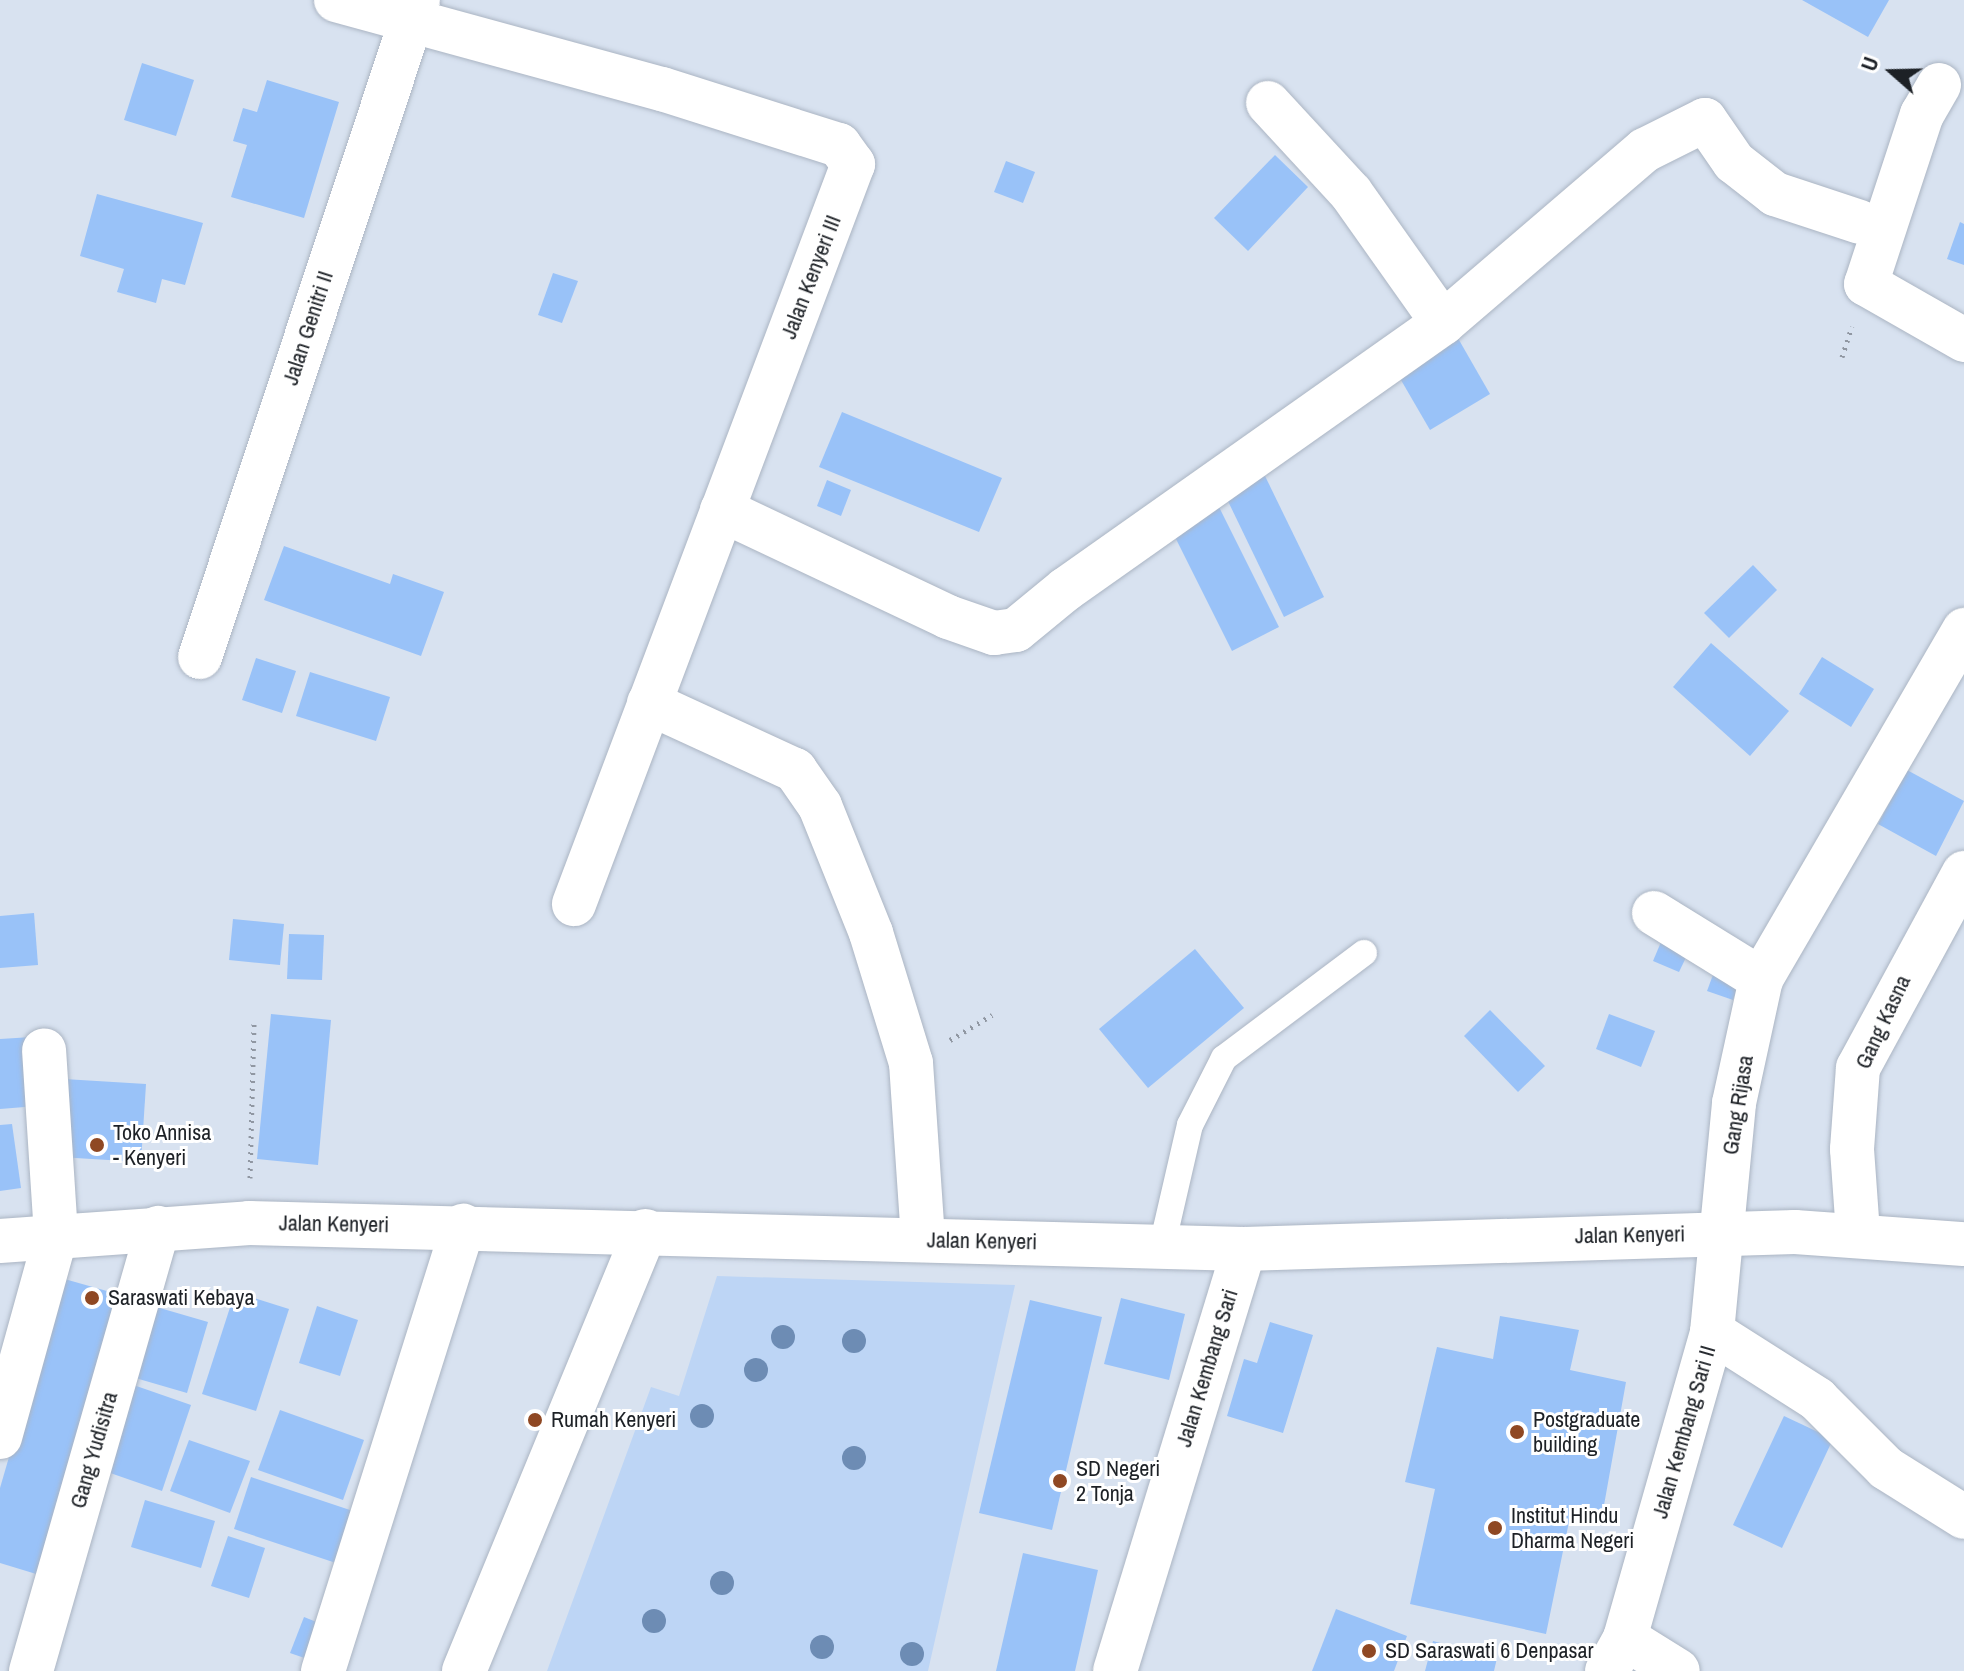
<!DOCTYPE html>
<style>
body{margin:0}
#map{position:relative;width:1964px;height:1671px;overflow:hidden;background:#d8e2f0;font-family:"Archivo Narrow",sans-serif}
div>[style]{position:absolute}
.green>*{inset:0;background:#bdd5f5}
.building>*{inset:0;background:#99c2f8}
.path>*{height:5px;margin-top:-2.5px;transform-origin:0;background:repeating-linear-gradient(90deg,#9097a2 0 2px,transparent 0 8px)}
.roads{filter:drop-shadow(0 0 2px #abb5c3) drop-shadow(0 0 2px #abb5c3)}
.service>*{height:26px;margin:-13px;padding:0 13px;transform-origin:13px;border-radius:13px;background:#fff}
.minor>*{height:44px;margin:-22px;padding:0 22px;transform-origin:22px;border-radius:22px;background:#fff}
.tertiary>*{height:44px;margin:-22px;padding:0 22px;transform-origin:22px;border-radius:22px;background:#fff}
.trees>*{width:24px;height:24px;margin:-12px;border-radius:50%;background:#6d8cb4}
.dots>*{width:22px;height:22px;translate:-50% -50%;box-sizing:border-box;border:4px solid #fff;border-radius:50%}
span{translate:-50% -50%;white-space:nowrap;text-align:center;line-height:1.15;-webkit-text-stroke:6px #fff;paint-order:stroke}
.street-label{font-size:22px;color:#1d2126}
.poi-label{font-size:22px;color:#1d2126}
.left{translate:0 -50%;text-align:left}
.north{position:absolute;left:1852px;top:32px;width:80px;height:80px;-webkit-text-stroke:6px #fff;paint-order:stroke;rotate:290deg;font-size:22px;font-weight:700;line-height:32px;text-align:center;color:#1d2126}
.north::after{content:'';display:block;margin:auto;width:28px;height:36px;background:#1d2126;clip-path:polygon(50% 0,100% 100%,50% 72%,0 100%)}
</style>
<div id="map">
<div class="green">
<i style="clip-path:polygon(717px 1276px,1015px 1285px,928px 1671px,547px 1671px,651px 1387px,679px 1396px)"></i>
</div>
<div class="building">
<i style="clip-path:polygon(1802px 0,1889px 0,1868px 37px)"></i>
<i style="clip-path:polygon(142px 63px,194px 80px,176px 136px,124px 120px)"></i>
<i style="clip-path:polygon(267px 80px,339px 102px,304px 218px,231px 197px,247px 145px,233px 141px,243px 108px,257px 112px)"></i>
<i style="clip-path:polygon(1275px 155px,1308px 187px,1248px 251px,1214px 218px)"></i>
<i style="clip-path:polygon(1006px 161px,1035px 172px,1023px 203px,994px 192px)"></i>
<i style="clip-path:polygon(97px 194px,203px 223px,185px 285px,162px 279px,156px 303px,117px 292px,124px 269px,80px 256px)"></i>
<i style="clip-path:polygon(1960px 222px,1964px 224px,1964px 265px,1947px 259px)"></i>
<i style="clip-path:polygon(553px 273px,578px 281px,562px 323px,538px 315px)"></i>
<i style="clip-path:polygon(1455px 333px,1490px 394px,1430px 430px,1394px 368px)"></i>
<i style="clip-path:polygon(842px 412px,1002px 478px,979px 532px,819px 467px)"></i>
<i style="clip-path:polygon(1265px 476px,1324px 597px,1284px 617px,1225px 495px)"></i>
<i style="clip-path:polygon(827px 480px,851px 490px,841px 516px,817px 506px)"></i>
<i style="clip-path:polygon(1218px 505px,1279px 627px,1232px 651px,1171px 529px)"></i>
<i style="clip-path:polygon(284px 546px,390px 584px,393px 574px,444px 592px,421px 656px,264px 600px)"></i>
<i style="clip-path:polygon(1753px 565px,1777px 590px,1729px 638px,1704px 613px)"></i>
<i style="clip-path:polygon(1711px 643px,1789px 711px,1750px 756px,1673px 687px)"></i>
<i style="clip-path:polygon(1822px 657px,1874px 689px,1851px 727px,1799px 694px)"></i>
<i style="clip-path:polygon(256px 658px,296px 671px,282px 713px,242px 700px)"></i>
<i style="clip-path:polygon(310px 672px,390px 697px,376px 741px,296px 716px)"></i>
<i style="clip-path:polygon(1907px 770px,1964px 801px,1936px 856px,1878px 824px)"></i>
<i style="clip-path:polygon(34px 913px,38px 965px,0 968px,0 916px)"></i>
<i style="clip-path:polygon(233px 919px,284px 924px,280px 965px,229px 960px)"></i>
<i style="clip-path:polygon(289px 934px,324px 935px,322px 980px,287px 979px)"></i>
<i style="clip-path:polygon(1664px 935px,1691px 947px,1679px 972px,1653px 961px)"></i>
<i style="clip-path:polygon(1195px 949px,1244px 1008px,1148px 1088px,1099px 1029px)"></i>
<i style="clip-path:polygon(1717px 964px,1742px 974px,1733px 1000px,1707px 991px)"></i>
<i style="clip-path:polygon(1490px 1010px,1545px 1066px,1518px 1092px,1464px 1036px)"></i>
<i style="clip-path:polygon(271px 1014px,331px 1020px,318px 1165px,257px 1159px)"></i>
<i style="clip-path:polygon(1609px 1014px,1655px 1031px,1641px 1067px,1596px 1049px)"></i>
<i style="clip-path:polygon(32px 1037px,37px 1106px,0 1109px,0 1039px)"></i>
<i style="clip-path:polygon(64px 1079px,146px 1084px,141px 1162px,59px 1157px)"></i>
<i style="clip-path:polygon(12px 1124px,21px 1188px,0 1191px,0 1125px)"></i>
<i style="clip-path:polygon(61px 1278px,128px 1297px,46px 1577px,0 1563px,0 1488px)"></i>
<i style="clip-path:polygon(235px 1292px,289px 1309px,256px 1411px,202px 1394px)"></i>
<i style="clip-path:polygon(1121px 1298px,1185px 1314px,1169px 1380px,1104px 1364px)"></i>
<i style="clip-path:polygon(1030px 1300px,1102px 1317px,1052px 1530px,979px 1513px)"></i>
<i style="clip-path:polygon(153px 1306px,208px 1322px,187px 1393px,132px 1377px)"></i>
<i style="clip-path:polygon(317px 1306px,358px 1320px,340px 1376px,299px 1363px)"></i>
<i style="clip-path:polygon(1500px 1316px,1579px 1330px,1570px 1370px,1626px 1382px,1601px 1522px,1570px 1517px,1546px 1634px,1410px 1604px,1435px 1489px,1405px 1482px,1437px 1347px,1493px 1359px)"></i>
<i style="clip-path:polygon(1270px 1322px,1313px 1335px,1283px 1433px,1227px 1416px,1244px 1359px,1257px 1363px)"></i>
<i style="clip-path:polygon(122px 1381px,191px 1405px,162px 1491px,93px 1467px)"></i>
<i style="clip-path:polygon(280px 1410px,364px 1440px,343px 1500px,258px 1470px)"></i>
<i style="clip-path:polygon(1784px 1416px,1833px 1439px,1782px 1548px,1733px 1525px)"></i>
<i style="clip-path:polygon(189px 1440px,250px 1461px,230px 1513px,170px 1491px)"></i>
<i style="clip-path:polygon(251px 1477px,365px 1515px,348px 1567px,234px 1529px)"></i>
<i style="clip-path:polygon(145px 1500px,215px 1521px,201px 1568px,131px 1547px)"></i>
<i style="clip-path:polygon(228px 1536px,265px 1548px,249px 1598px,211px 1586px)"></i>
<i style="clip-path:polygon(1023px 1553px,1098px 1570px,1075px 1671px,996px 1671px)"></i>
<i style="clip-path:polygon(1336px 1609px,1407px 1636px,1394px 1671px,1312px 1671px)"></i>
<i style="clip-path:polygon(304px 1617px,329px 1627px,316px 1662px,290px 1653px)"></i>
<i style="clip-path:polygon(1433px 1641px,1497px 1658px,1494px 1671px,1425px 1671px)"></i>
</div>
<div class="path">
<i style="left:1842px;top:357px;width:32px;rotate:-72deg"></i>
<i style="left:950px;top:1040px;width:49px;rotate:-30.8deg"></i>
<i style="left:250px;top:1178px;width:158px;rotate:-88.5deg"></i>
</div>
<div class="roads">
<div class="service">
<i style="left:1162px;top:1246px;width:124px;rotate:-77deg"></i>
<i style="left:1190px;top:1125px;width:75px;rotate:-63.1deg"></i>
<i style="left:1224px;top:1058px;width:175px;rotate:-36.9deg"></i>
</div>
<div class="minor">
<i style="left:336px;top:0;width:338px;rotate:15.3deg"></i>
<i style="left:662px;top:89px;width:186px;rotate:17.6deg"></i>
<i style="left:839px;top:145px;width:24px;rotate:54deg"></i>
<i style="left:853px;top:164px;width:791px;rotate:110.66deg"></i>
<i style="left:1939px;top:85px;width:34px;rotate:120deg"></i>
<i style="left:1922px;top:114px;width:179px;rotate:108.2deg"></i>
<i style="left:1866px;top:284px;width:113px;rotate:29.7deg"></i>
<i style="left:1268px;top:103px;width:122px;rotate:47.3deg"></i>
<i style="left:1351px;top:193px;width:159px;rotate:54.7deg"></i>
<i style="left:722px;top:510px;width:250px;rotate:25.3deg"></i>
<i style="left:948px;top:617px;width:49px;rotate:19.2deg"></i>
<i style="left:994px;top:633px;width:22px;rotate:-8deg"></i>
<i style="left:1016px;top:630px;width:65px;rotate:-39.4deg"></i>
<i style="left:1066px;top:589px;width:461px;rotate:-35.2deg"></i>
<i style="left:1443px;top:323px;width:266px;rotate:-40.6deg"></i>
<i style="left:1645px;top:150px;width:67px;rotate:-26.6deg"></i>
<i style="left:1705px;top:120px;width:51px;rotate:55.4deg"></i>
<i style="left:1734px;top:162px;width:52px;rotate:38deg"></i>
<i style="left:1775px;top:194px;width:89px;rotate:18.2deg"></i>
<i style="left:200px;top:657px;width:692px;rotate:-71.64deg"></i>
<i style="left:649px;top:703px;width:161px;rotate:24.7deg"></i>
<i style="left:795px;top:770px;width:44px;rotate:55.2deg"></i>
<i style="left:820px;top:806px;width:137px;rotate:68.1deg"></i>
<i style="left:871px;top:933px;width:136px;rotate:72.9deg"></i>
<i style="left:911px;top:1063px;width:177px;rotate:86.1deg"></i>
<i style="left:1654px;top:913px;width:126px;rotate:31.7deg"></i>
<i style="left:1858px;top:1233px;width:84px;rotate:-94.1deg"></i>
<i style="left:1852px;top:1149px;width:81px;rotate:-85.8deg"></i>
<i style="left:1858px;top:1068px;width:222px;rotate:-61.5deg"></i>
<i style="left:1712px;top:1332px;width:125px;rotate:32.5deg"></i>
<i style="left:1817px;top:1399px;width:98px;rotate:45deg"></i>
<i style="left:1886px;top:1468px;width:92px;rotate:32.1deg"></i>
<i style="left:0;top:1437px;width:210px;rotate:-74.5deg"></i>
<i style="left:56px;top:1235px;width:185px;rotate:-93.7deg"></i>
<i style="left:1625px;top:1638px;width:62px;rotate:31.9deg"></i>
<i style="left:31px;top:1671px;width:461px;rotate:-74deg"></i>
<i style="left:323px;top:1671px;width:467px;rotate:-72.5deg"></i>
<i style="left:464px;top:1671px;width:476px;rotate:-67.6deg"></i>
<i style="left:1115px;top:1671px;width:441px;rotate:-73deg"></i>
<i style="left:1607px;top:1671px;width:38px;rotate:-61deg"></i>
<i style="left:1625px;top:1638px;width:318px;rotate:-74.1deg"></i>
<i style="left:1712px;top:1332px;width:230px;rotate:-84.5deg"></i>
<i style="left:1734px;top:1103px;width:127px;rotate:-77.7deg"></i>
<i style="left:1761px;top:979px;width:404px;rotate:-59.8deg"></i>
</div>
<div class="tertiary">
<i style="left:0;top:1241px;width:250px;rotate:-4.1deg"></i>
<i style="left:249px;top:1223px;width:995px;rotate:1.5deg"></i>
<i style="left:1244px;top:1249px;width:551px;rotate:-1.77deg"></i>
<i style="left:1795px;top:1232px;width:169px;rotate:4.1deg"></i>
</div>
</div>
<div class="trees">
<i style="left:783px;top:1337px"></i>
<i style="left:854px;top:1341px"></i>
<i style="left:756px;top:1370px"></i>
<i style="left:702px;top:1416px"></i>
<i style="left:854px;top:1458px"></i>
<i style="left:722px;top:1583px"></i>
<i style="left:654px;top:1621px"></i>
<i style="left:822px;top:1647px"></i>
<i style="left:912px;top:1654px"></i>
</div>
<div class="dots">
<i style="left:97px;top:1145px;background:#8f4823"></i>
<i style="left:92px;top:1298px;background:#8f4823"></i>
<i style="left:535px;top:1420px;background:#8f4823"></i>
<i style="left:1517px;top:1432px;background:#8f4823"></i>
<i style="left:1060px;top:1481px;background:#8f4823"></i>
<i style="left:1495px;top:1528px;background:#8f4823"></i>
<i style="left:1369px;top:1651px;background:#8f4823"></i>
</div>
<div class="street-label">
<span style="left:811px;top:277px;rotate:-69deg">Jalan Kenyeri III</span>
<span style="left:308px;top:328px;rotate:-72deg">Jalan Genitri II</span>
<span style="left:1883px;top:1022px;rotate:-65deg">Gang Kasna</span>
<span style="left:1738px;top:1105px;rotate:-81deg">Gang Rijasa</span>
<span style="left:334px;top:1224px;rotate:1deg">Jalan Kenyeri</span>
<span style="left:1630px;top:1235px;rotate:-1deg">Jalan Kenyeri</span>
<span style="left:982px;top:1241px;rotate:1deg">Jalan Kenyeri</span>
<span style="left:1207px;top:1368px;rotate:-73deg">Jalan Kembang Sari</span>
<span style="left:1684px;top:1432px;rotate:-74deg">Jalan Kembang Sari II</span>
<span style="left:94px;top:1450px;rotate:-74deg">Gang Yudisitra</span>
</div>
<div class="poi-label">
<span class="left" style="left:113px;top:1145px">Toko Annisa<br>- Kenyeri</span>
<span class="left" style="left:108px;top:1298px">Saraswati Kebaya</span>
<span class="left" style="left:1533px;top:1432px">Postgraduate<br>building</span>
<span class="left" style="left:551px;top:1420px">Rumah Kenyeri</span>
<span class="left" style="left:1076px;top:1481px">SD Negeri<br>2 Tonja</span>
<span class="left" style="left:1511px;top:1528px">Institut Hindu<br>Dharma Negeri</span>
<span class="left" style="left:1385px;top:1651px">SD Saraswati 6 Denpasar</span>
</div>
<div class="north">U</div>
</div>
